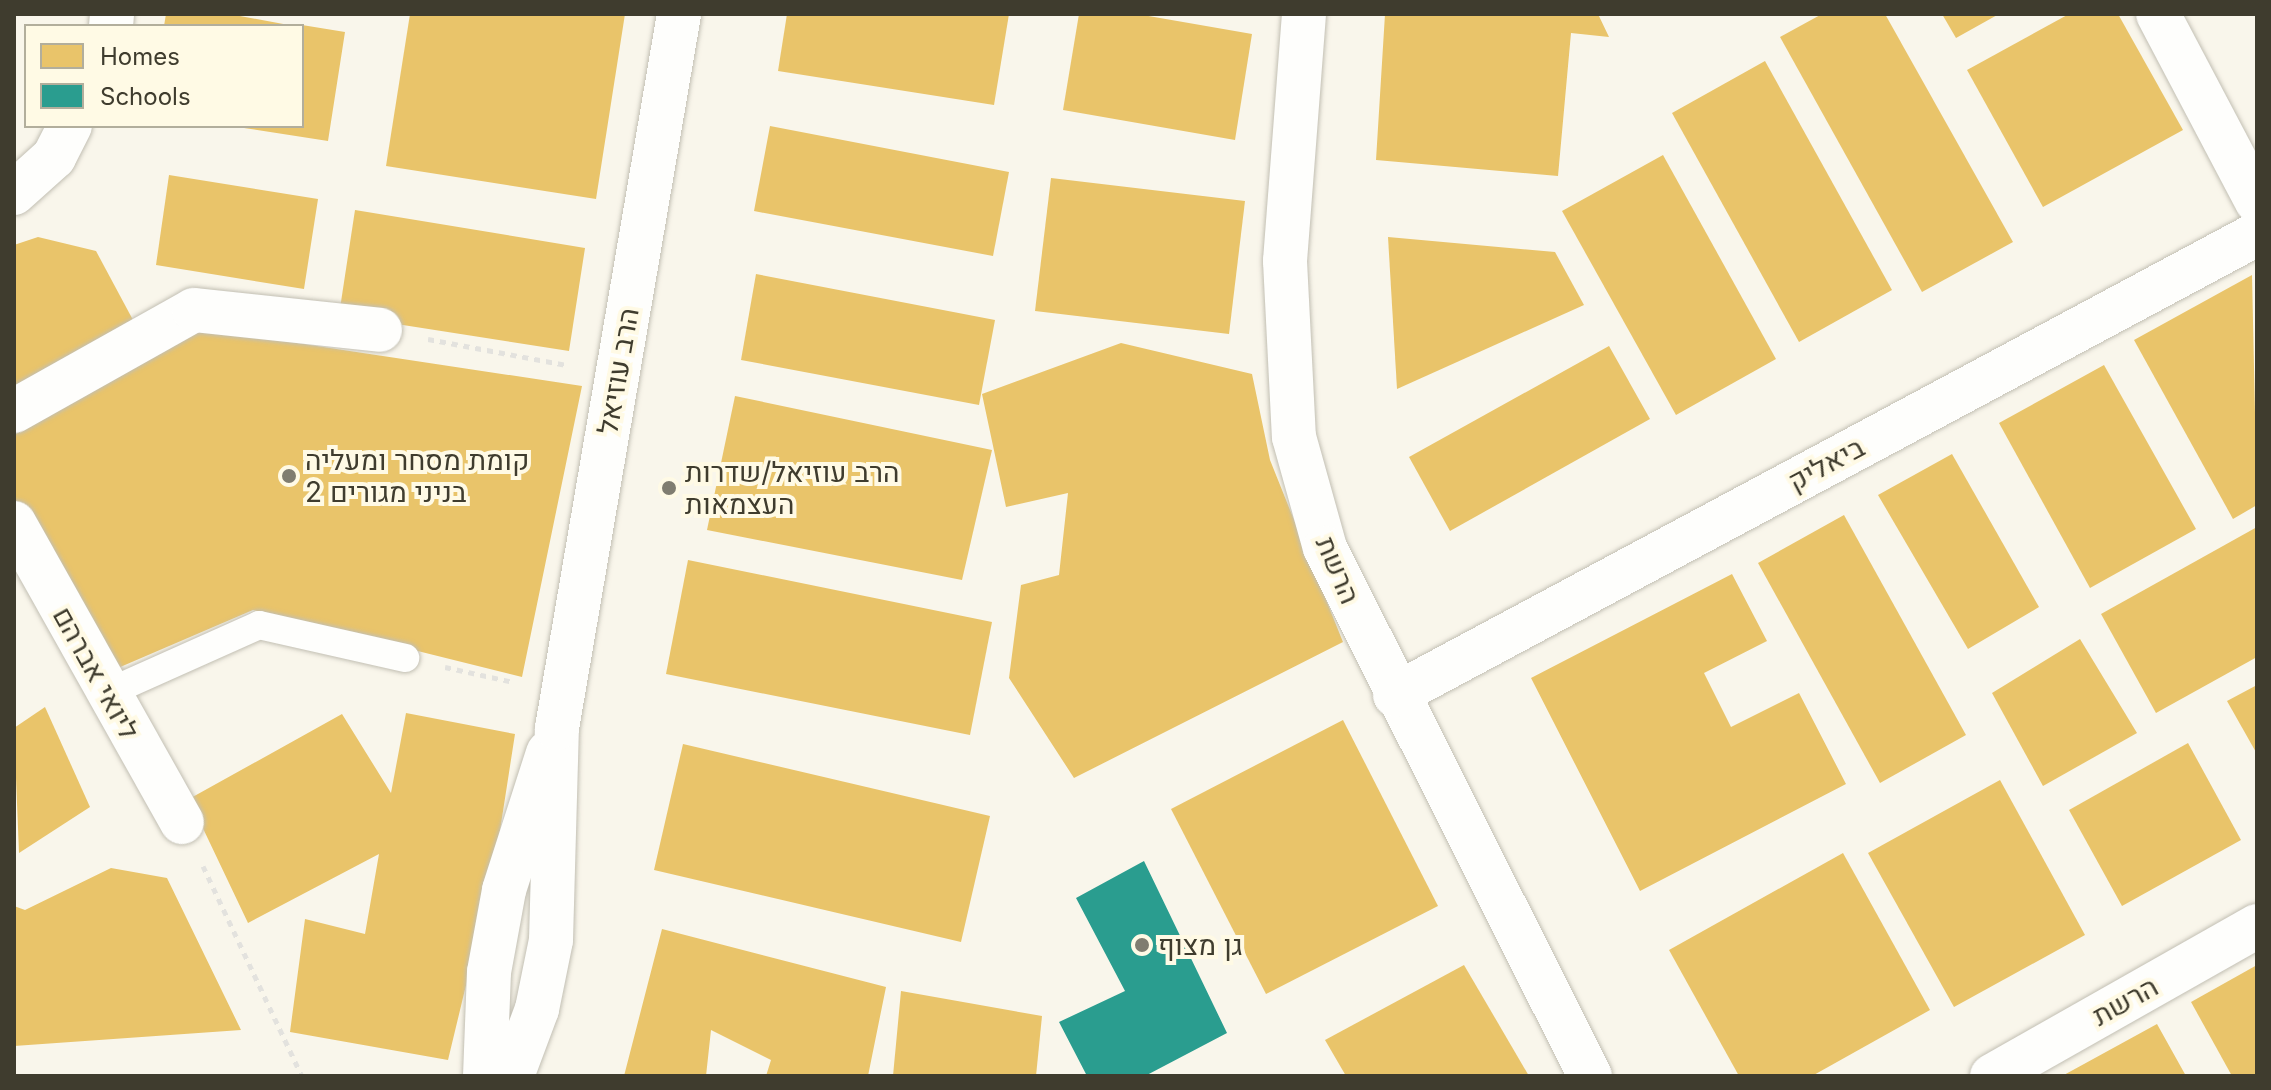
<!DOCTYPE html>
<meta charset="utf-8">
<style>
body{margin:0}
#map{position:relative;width:2271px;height:1090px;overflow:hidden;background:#f9f6eb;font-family:Inter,Heebo,sans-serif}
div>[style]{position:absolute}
.homes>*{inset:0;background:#e9c46a}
.schools>*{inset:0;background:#2a9d8f}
.path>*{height:5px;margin-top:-2.5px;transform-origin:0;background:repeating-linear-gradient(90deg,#e3e2de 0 6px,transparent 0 12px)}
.roads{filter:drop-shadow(0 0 2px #c2bfb3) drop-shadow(0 0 2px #c2bfb3)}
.service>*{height:28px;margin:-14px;padding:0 14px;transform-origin:14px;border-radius:14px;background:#fefefc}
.minor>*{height:44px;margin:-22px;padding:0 22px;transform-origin:22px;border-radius:22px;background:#fefefc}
.tertiary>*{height:44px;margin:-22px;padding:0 22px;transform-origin:22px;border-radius:22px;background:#fefefc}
.dots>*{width:22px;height:22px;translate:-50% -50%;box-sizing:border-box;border:4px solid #fffae5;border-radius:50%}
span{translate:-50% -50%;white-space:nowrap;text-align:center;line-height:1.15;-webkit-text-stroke:8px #fffae5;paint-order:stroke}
.street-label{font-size:28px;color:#3f3c2e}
.poi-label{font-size:28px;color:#3f3c2e}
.left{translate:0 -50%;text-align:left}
.frame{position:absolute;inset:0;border:16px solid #3f3c2e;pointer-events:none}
.legend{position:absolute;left:24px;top:24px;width:280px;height:104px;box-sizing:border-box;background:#fffae5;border:2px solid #b2ae9c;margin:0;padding:10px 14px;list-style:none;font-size:24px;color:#3f3c2e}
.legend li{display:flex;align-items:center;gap:16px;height:40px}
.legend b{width:40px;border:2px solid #b2ae9c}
</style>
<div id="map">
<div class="homes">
<i style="clip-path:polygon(166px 14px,229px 14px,294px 26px,164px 26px)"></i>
<i style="clip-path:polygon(410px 14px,625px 14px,596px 199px,386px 166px)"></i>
<i style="clip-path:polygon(787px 14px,1009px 14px,994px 105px,778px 71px)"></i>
<i style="clip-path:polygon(1079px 14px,1137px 14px,1252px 34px,1235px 140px,1063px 110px)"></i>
<i style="clip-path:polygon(1385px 14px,1598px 14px,1609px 37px,1571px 33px,1558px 176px,1376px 160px)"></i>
<i style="clip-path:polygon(1822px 14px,1885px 14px,2013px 242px,1922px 292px,1780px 37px)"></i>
<i style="clip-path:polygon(1942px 14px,1999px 14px,1956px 38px)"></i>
<i style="clip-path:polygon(2069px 14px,2118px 14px,2183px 130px,2043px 207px,1967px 70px)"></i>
<i style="clip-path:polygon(302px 25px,345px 32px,328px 141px,244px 128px,302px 126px)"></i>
<i style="clip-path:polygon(1765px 61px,1892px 290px,1799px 342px,1672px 113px)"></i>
<i style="clip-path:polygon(770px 126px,1009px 172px,993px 256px,754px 211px)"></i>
<i style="clip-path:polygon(1663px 155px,1776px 359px,1676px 415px,1562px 211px)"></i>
<i style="clip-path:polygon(169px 175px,318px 199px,304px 289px,156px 265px)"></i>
<i style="clip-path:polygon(1051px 178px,1245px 201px,1229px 334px,1035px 311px)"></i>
<i style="clip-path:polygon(355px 210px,585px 248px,569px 351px,339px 315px)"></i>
<i style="clip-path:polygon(38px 237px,96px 251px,133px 320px,14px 389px,14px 245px)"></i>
<i style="clip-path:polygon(1388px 237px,1555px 252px,1584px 305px,1397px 389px)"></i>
<i style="clip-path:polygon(756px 274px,995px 320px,979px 405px,741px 360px)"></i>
<i style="clip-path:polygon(2252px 275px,2257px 505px,2233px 519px,2134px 340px)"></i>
<i style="clip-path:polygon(198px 328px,582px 386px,522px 677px,253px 610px,97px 677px,14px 517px,14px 435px)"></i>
<i style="clip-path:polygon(1121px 343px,1252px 374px,1270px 460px,1343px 642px,1074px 778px,1009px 678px,1021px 585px,1059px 575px,1068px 493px,1006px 507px,982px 394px)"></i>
<i style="clip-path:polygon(1609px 346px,1650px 419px,1450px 531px,1409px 457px)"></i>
<i style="clip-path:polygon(2104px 365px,2196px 529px,2090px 588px,1999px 423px)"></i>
<i style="clip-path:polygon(735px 396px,992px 450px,962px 580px,707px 530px)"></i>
<i style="clip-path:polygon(1952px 454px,2039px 607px,1968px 649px,1878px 495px)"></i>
<i style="clip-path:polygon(1844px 515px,1966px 735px,1880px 783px,1758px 563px)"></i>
<i style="clip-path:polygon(2257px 527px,2257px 657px,2156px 713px,2101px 614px)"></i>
<i style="clip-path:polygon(688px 560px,992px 622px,970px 735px,666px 674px)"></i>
<i style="clip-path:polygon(1732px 574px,1767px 641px,1704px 673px,1731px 727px,1799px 693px,1846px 784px,1640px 891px,1531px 678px)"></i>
<i style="clip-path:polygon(2080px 639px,2137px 733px,2043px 786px,1992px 693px)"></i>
<i style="clip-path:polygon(2257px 685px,2257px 754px,2227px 701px)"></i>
<i style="clip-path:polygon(45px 707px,90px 807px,19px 853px,14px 728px)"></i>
<i style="clip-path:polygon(406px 713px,515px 734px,494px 869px,448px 1060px,290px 1032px,305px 919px,365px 934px,379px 854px,248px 923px,189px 799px,342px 714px,391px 793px)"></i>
<i style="clip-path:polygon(1343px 720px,1438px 906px,1266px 994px,1171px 809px)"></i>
<i style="clip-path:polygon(2188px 743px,2241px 840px,2122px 906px,2069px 810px)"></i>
<i style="clip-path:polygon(683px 744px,990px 816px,961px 942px,654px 870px)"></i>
<i style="clip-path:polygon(2000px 780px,2085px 935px,1954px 1007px,1868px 853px)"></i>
<i style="clip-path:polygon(1843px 853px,1930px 1010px,1812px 1076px,1739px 1076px,1669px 950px)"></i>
<i style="clip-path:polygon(111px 868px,167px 878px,241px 1030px,14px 1046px,14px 906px,25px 910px)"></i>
<i style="clip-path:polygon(662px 929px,886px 987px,868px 1076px,766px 1076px,771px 1060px,711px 1030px,706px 1076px,624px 1076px)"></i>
<i style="clip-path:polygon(1464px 965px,1529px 1076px,1346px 1076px,1325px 1040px)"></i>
<i style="clip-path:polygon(2257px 965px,2257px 1076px,2232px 1076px,2191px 1002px)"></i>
<i style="clip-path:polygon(901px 991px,1042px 1016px,1036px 1076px,893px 1076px)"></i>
<i style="clip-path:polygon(2157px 1024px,2186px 1076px,2062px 1076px,2084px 1064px)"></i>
</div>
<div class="schools">
<i style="clip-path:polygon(1144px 861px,1227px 1033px,1145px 1076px,1087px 1076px,1059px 1022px,1125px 991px,1076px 898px)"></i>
</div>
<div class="path">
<i style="left:428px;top:339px;width:141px;rotate:10.6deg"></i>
<i style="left:445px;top:667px;width:70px;rotate:12.4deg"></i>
<i style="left:203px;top:866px;width:232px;rotate:64.8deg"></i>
</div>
<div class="roads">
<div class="service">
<i style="left:105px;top:694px;width:169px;rotate:-24.1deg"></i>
<i style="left:259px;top:625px;width:150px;rotate:12.7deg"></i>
</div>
<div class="minor">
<i style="left:1304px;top:14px;width:248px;rotate:94.4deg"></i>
<i style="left:1285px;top:261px;width:176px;rotate:87.1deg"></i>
<i style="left:1294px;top:437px;width:115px;rotate:74.4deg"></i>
<i style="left:1325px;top:548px;width:591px;rotate:63.35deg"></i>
<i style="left:2158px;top:14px;width:212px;rotate:62.2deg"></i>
<i style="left:111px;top:26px;width:12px;rotate:-85deg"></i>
<i style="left:14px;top:193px;width:54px;rotate:-42deg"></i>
<i style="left:54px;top:157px;width:35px;rotate:-63deg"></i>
<i style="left:14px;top:411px;width:206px;rotate:-29.3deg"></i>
<i style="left:194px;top:310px;width:187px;rotate:6.1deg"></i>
<i style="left:14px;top:523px;width:343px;rotate:60.7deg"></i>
<i style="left:1395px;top:695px;width:978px;rotate:-28.14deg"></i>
<i style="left:1992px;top:1076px;width:305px;rotate:-29.5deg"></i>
</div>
<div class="tertiary">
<i style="left:485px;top:1076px;width:104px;rotate:-87.8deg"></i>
<i style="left:489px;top:972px;width:83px;rotate:-79.6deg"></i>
<i style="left:504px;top:890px;width:144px;rotate:-72.2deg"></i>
<i style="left:512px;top:1076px;width:72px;rotate:-69.5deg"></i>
<i style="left:537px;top:1009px;width:70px;rotate:-78.5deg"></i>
<i style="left:551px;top:940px;width:212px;rotate:-88.4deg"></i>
<i style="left:557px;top:728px;width:724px;rotate:-80.3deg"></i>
</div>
</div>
<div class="dots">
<i style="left:289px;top:476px;background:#807d70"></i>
<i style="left:669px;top:488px;background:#807d70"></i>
<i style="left:1142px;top:945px;background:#807d70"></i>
</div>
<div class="street-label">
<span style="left:618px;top:371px;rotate:-80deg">הרב עוזיאל</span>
<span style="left:1826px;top:464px;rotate:-28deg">ביאליק</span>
<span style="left:1338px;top:570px;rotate:67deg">הרשת</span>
<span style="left:96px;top:673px;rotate:61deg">ליואי אברהם</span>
<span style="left:2125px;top:1001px;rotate:-29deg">הרשת</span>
</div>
<div class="poi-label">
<span class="left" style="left:305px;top:476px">קומת מסחר ומעליה<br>2 בניני מגורים</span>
<span class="left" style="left:685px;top:488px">הרב עוזיאל/שדרות<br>העצמאות</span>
<span class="left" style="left:1158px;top:945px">גן מצוף</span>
</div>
<div class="frame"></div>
<ul class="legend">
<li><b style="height:22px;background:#e9c46a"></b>Homes</li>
<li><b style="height:22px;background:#2a9d8f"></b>Schools</li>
</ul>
</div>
